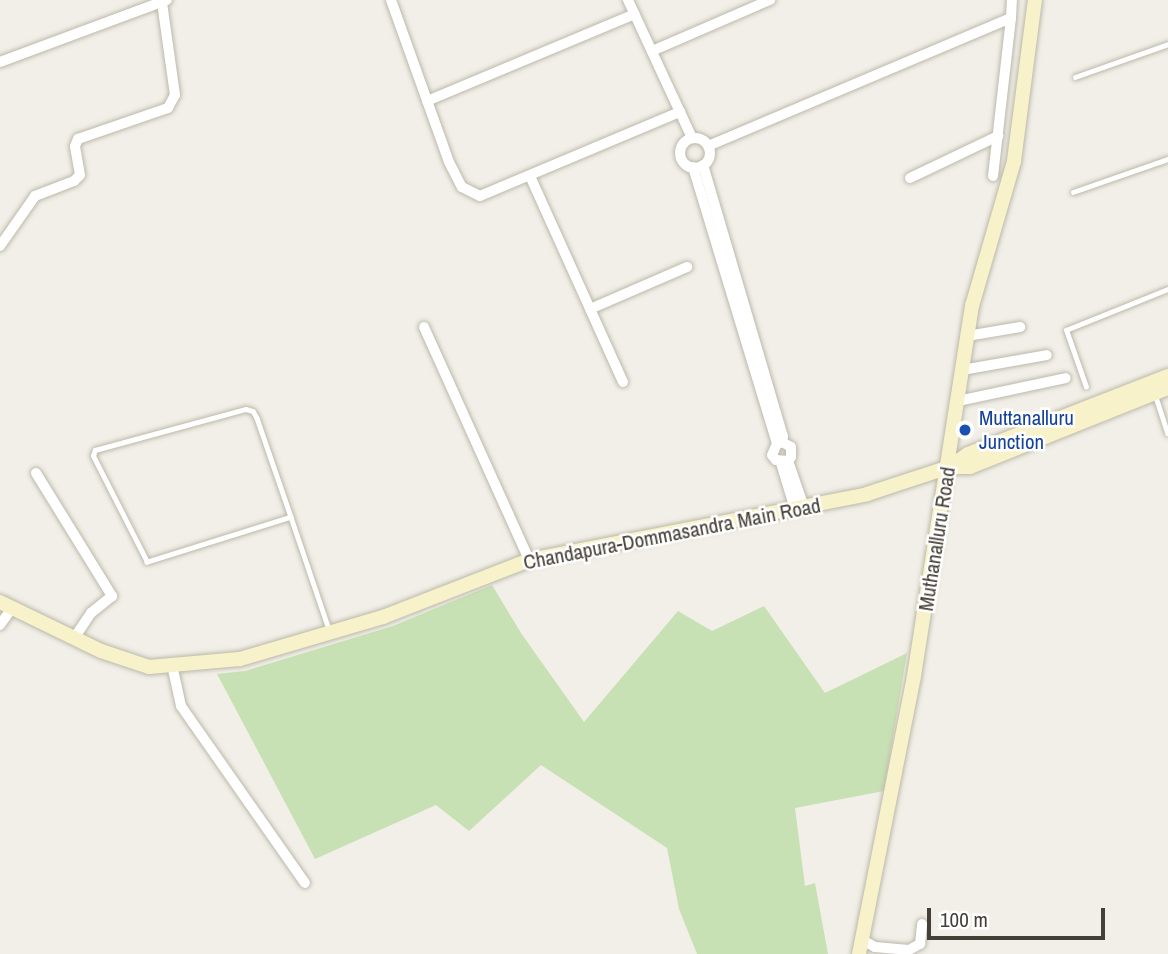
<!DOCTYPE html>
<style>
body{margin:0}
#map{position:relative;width:1168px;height:954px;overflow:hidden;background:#f1efe7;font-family:"Archivo Narrow",sans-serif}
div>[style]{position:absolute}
.green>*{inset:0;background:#c8e1b4}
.roads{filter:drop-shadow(0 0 2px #bcb8ab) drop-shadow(0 0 2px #bcb8ab)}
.lane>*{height:4.5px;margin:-2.25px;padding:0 2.25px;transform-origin:2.25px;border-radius:2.25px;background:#fff}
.street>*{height:10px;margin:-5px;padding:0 5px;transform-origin:5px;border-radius:5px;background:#fff}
.street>.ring{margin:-5px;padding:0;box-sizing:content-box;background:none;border:10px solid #fff;border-radius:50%}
.secondary>*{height:14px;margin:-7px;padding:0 7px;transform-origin:7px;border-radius:7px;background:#f8f2ca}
.dots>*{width:19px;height:19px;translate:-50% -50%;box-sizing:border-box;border:4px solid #fff;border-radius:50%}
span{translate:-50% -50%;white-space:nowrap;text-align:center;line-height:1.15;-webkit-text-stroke:5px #fff;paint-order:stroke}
.transit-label{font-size:21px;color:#164399}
.left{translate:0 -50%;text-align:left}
.street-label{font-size:21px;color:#444037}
.scale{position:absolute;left:927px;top:908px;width:178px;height:32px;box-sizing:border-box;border:4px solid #444037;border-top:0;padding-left:9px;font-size:21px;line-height:24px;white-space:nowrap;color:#444037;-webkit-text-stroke:5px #fff;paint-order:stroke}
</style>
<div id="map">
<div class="green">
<i style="clip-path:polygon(492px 585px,521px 633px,584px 722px,678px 611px,712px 631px,764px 606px,825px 693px,907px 653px,884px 791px,795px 808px,805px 886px,815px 883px,828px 954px,697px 954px,679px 909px,667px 848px,541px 765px,469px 831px,436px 805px,315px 859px,217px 674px,245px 671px,393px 626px)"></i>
</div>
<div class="roads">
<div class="lane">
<i style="left:1075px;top:77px;width:99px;rotate:-19.5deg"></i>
<i style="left:1073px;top:192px;width:101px;rotate:-19.2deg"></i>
<i style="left:1086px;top:387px;width:60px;rotate:-109.3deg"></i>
<i style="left:1066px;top:330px;width:110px;rotate:-21.9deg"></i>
<i style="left:1156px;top:397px;width:38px;rotate:72deg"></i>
<i style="left:291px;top:517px;width:151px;rotate:162.6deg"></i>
<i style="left:147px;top:562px;width:119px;rotate:-117deg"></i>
<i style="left:93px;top:456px;width:6px;rotate:-72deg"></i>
<i style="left:95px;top:450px;width:156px;rotate:-15.2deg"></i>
<i style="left:246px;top:409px;width:7px;rotate:16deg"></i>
<i style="left:253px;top:411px;width:8px;rotate:60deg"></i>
<i style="left:257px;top:418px;width:105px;rotate:71deg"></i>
<i style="left:291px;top:517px;width:118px;rotate:71.3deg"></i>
</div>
<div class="street">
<i style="left:391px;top:0;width:172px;rotate:70.3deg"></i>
<i style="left:449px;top:162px;width:28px;rotate:63deg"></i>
<i style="left:462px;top:187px;width:20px;rotate:27deg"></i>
<i style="left:480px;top:196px;width:217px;rotate:-22.8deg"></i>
<i style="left:628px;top:0;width:152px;rotate:65.1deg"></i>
<i style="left:1011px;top:18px;width:18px;rotate:-87deg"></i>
<i style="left:652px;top:51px;width:129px;rotate:-23.4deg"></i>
<i style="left:0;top:62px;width:178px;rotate:-20.4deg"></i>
<i style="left:427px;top:101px;width:225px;rotate:-22.7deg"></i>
<i class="ring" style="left:680px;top:138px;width:20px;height:20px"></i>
<i style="left:708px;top:146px;width:329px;rotate:-22.9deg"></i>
<i style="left:1011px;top:18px;width:159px;rotate:96.5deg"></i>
<i style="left:703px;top:165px;width:283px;rotate:73.6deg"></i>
<i style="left:783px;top:436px;width:6px;rotate:99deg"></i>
<i style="left:693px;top:167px;width:289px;rotate:73.1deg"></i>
<i style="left:530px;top:176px;width:226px;rotate:65.7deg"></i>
<i style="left:910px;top:178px;width:98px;rotate:-25.5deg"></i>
<i style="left:0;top:246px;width:61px;rotate:-55deg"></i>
<i style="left:35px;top:196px;width:42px;rotate:-21deg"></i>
<i style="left:74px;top:181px;width:8px;rotate:-45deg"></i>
<i style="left:80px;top:175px;width:29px;rotate:-100deg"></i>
<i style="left:75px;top:146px;width:8px;rotate:-67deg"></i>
<i style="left:78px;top:139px;width:95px;rotate:-19deg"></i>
<i style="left:168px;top:108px;width:15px;rotate:-62deg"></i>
<i style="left:175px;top:95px;width:94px;rotate:-98deg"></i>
<i style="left:590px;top:309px;width:106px;rotate:-23.4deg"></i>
<i style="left:424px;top:327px;width:256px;rotate:65.7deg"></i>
<i style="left:967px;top:336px;width:54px;rotate:-9.6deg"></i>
<i style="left:962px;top:370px;width:86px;rotate:-10deg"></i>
<i style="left:958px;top:401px;width:110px;rotate:-12deg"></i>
<i style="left:788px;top:461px;width:12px;rotate:-175deg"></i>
<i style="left:776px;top:460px;width:6px;rotate:-129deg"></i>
<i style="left:772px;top:455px;width:12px;rotate:-66deg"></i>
<i style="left:777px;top:444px;width:5px;rotate:-22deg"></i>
<i style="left:782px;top:442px;width:10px;rotate:29deg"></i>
<i style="left:791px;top:447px;width:10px;rotate:90deg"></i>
<i style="left:791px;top:457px;width:5px;rotate:127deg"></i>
<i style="left:788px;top:461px;width:49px;rotate:70.8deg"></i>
<i style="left:781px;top:463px;width:48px;rotate:73.1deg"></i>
<i style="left:36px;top:473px;width:145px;rotate:58.3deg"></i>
<i style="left:112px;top:596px;width:27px;rotate:141deg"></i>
<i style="left:91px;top:613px;width:30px;rotate:124deg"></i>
<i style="left:0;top:625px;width:21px;rotate:-55deg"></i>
<i style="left:172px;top:665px;width:42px;rotate:77.6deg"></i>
<i style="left:181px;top:706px;width:216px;rotate:55deg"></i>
<i style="left:862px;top:940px;width:15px;rotate:28deg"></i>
<i style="left:875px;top:947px;width:34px;rotate:5deg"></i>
<i style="left:909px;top:950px;width:13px;rotate:-29deg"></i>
<i style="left:920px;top:944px;width:20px;rotate:-84deg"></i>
</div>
<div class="secondary">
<i style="left:949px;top:467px;width:21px"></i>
<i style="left:970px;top:467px;width:213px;rotate:-21.8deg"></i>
<i style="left:0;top:602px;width:112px;rotate:25.9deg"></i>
<i style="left:101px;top:651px;width:51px;rotate:18.4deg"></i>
<i style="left:149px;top:667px;width:91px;rotate:-5deg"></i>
<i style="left:240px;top:659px;width:149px;rotate:-16.4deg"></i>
<i style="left:383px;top:617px;width:157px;rotate:-21.3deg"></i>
<i style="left:529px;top:560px;width:344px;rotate:-11deg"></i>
<i style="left:867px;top:494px;width:86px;rotate:-18.2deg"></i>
<i style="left:949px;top:467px;width:23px;rotate:-34deg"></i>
<i style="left:968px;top:454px;width:215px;rotate:-21.3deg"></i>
<i style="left:859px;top:954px;width:283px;rotate:-78.8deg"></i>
<i style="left:914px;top:676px;width:375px;rotate:-81.1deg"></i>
<i style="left:972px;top:306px;width:151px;rotate:-73.8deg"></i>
<i style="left:1014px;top:161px;width:162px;rotate:-82.6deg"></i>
</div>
</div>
<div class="dots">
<i style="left:965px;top:430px;background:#1a4fb4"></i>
</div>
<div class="transit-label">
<span class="left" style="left:979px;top:430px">Muttanalluru<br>Junction</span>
</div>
<div class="street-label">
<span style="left:672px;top:534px;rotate:-11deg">Chandapura-Dommasandra Main Road</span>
<span style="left:937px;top:539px;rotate:-81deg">Muthanalluru Road</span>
</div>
<div class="scale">100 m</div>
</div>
